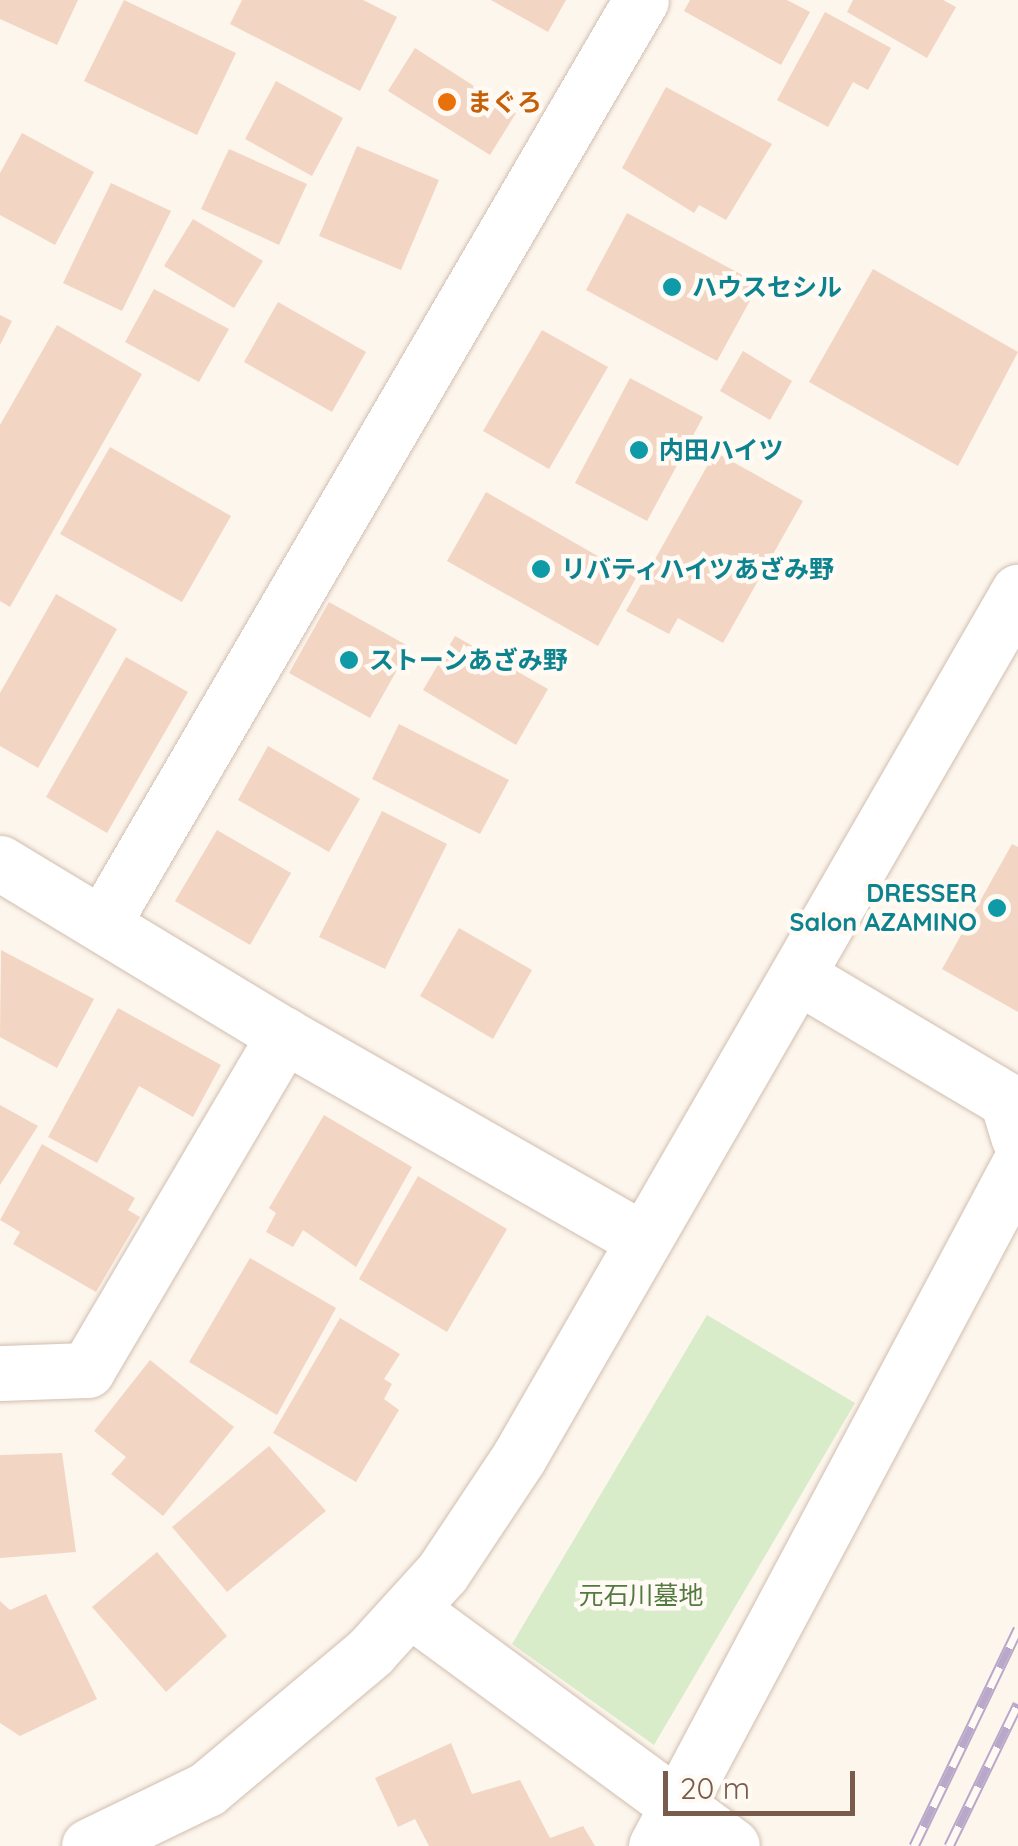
<!DOCTYPE html>
<meta charset="utf-8">
<style>
body{margin:0}
#map{position:relative;width:1018px;height:1846px;overflow:hidden;background:#fdf6ec;font-family:Quicksand,"Noto Sans JP",sans-serif}
div>[style]{position:absolute}
.green>*{inset:0;background:#d8ecc9}
.building>*{inset:0;background:#f3d5c3}
.roads{filter:drop-shadow(0 0 2px #d1beb0) drop-shadow(0 0 2px #d1beb0)}
.minor>*{height:55px;margin:-27.5px;padding:0 27.5px;transform-origin:27.5px;border-radius:27.5px;background:#fff}
.rail>*{height:11px;margin-top:-5.5px;transform-origin:0;background:repeating-linear-gradient(90deg,#fffaf3 0 22px,#b9a8c9 0 44px);box-sizing:border-box;border-block:2px solid #b9a8c9}
.dots>*{width:28px;height:28px;translate:-50% -50%;box-sizing:border-box;border:5px solid #fffaf3;border-radius:50%}
span{translate:-50% -50%;white-space:nowrap;text-align:center;line-height:1.15;-webkit-text-stroke:9px #fffaf3;paint-order:stroke}
.food-label{font-size:25px;color:#c56008;font-weight:700}
.left{translate:0 -50%;text-align:left}
.culture-label{font-size:25px;color:#0d838f;font-weight:700}
.right{translate:-100% -50%;text-align:right}
.park-label{font-size:25px;color:#537a41}
.scale{position:absolute;left:663px;top:1771px;width:192px;height:45px;box-sizing:border-box;border:5px solid #7a5c4d;border-top:0;padding-left:12px;font-size:30px;line-height:35px;white-space:nowrap;color:#7a5c4d;-webkit-text-stroke:8px #fffaf3;paint-order:stroke}
</style>
<div id="map">
<div class="green">
<i style="clip-path:polygon(707px 1315px,855px 1403px,654px 1745px,512px 1644px)"></i>
</div>
<div class="building">
<i style="clip-path:polygon(0 0,78px 0,57px 45px,0 19px)"></i>
<i style="clip-path:polygon(124px 0,236px 53px,197px 135px,84px 81px)"></i>
<i style="clip-path:polygon(242px 0,363px 0,397px 17px,360px 91px,230px 24px)"></i>
<i style="clip-path:polygon(491px 0,566px 0,548px 32px)"></i>
<i style="clip-path:polygon(690px 0,787px 0,810px 12px,781px 65px,684px 11px)"></i>
<i style="clip-path:polygon(853px 0,943px 0,956px 7px,927px 58px,847px 12px)"></i>
<i style="clip-path:polygon(825px 12px,891px 48px,868px 90px,853px 82px,828px 127px,777px 100px)"></i>
<i style="clip-path:polygon(415px 48px,516px 113px,490px 155px,388px 91px)"></i>
<i style="clip-path:polygon(276px 81px,343px 118px,312px 176px,245px 139px)"></i>
<i style="clip-path:polygon(666px 87px,772px 144px,726px 220px,699px 205px,694px 213px,622px 168px)"></i>
<i style="clip-path:polygon(22px 133px,94px 172px,55px 245px,0 215px,0 173px)"></i>
<i style="clip-path:polygon(357px 146px,439px 180px,401px 270px,319px 236px)"></i>
<i style="clip-path:polygon(229px 149px,307px 184px,279px 245px,201px 209px)"></i>
<i style="clip-path:polygon(111px 183px,171px 211px,122px 311px,63px 283px)"></i>
<i style="clip-path:polygon(627px 213px,759px 284px,717px 361px,586px 290px)"></i>
<i style="clip-path:polygon(193px 219px,263px 261px,234px 308px,164px 266px)"></i>
<i style="clip-path:polygon(873px 269px,1018px 352px,958px 466px,809px 382px)"></i>
<i style="clip-path:polygon(154px 289px,229px 329px,199px 382px,125px 342px)"></i>
<i style="clip-path:polygon(278px 302px,366px 352px,332px 412px,244px 362px)"></i>
<i style="clip-path:polygon(0 315px,12px 321px,0 345px)"></i>
<i style="clip-path:polygon(57px 325px,142px 374px,10px 607px,0 601px,0 425px)"></i>
<i style="clip-path:polygon(542px 330px,608px 367px,549px 469px,483px 431px)"></i>
<i style="clip-path:polygon(743px 351px,792px 381px,770px 420px,720px 391px)"></i>
<i style="clip-path:polygon(630px 378px,703px 417px,647px 521px,575px 483px)"></i>
<i style="clip-path:polygon(110px 447px,231px 516px,182px 602px,60px 534px)"></i>
<i style="clip-path:polygon(715px 452px,803px 501px,723px 643px,678px 618px,669px 634px,626px 611px)"></i>
<i style="clip-path:polygon(486px 492px,636px 578px,598px 646px,447px 561px)"></i>
<i style="clip-path:polygon(56px 594px,117px 629px,38px 768px,0 746px,0 693px)"></i>
<i style="clip-path:polygon(329px 602px,410px 647px,370px 718px,289px 673px)"></i>
<i style="clip-path:polygon(455px 636px,548px 689px,516px 745px,423px 690px)"></i>
<i style="clip-path:polygon(126px 657px,188px 692px,107px 833px,46px 797px)"></i>
<i style="clip-path:polygon(399px 724px,509px 780px,480px 834px,372px 779px)"></i>
<i style="clip-path:polygon(268px 746px,360px 799px,329px 852px,238px 800px)"></i>
<i style="clip-path:polygon(382px 811px,447px 844px,385px 969px,319px 937px)"></i>
<i style="clip-path:polygon(217px 830px,291px 873px,250px 945px,175px 901px)"></i>
<i style="clip-path:polygon(1012px 844px,1018px 847px,1018px 1012px,942px 969px)"></i>
<i style="clip-path:polygon(459px 928px,532px 970px,493px 1039px,420px 996px)"></i>
<i style="clip-path:polygon(1px 950px,94px 999px,57px 1068px,0 1037px)"></i>
<i style="clip-path:polygon(118px 1008px,221px 1065px,193px 1117px,139px 1086px,97px 1163px,48px 1137px)"></i>
<i style="clip-path:polygon(0 1105px,38px 1126px,0 1185px)"></i>
<i style="clip-path:polygon(324px 1115px,412px 1167px,356px 1267px,303px 1230px,293px 1247px,266px 1232px,276px 1213px,269px 1208px)"></i>
<i style="clip-path:polygon(42px 1144px,135px 1198px,128px 1210px,140px 1217px,96px 1292px,13px 1244px,20px 1232px,0 1220px)"></i>
<i style="clip-path:polygon(418px 1176px,507px 1229px,447px 1332px,359px 1279px)"></i>
<i style="clip-path:polygon(250px 1258px,336px 1308px,277px 1415px,189px 1362px)"></i>
<i style="clip-path:polygon(340px 1318px,400px 1354px,384px 1379px,392px 1384px,384px 1399px,399px 1410px,356px 1482px,273px 1433px)"></i>
<i style="clip-path:polygon(150px 1360px,234px 1427px,163px 1516px,111px 1474px,126px 1457px,94px 1431px)"></i>
<i style="clip-path:polygon(269px 1446px,326px 1511px,227px 1592px,172px 1527px)"></i>
<i style="clip-path:polygon(62px 1453px,76px 1552px,0 1558px,0 1455px)"></i>
<i style="clip-path:polygon(157px 1552px,227px 1636px,166px 1692px,92px 1607px)"></i>
<i style="clip-path:polygon(46px 1594px,97px 1699px,20px 1736px,0 1723px,0 1601px,10px 1610px)"></i>
<i style="clip-path:polygon(451px 1743px,472px 1794px,520px 1780px,550px 1838px,583px 1826px,595px 1846px,429px 1846px,415px 1819px,398px 1827px,375px 1778px)"></i>
</div>
<div class="roads">
<div class="minor">
<i style="left:0;top:863px;width:332px;rotate:31.2deg"></i>
<i style="left:284px;top:1035px;width:414px;rotate:29.7deg"></i>
<i style="left:103px;top:923px;width:1068px;rotate:-59.76deg"></i>
<i style="left:798px;top:976px;width:243px;rotate:30.7deg"></i>
<i style="left:1007px;top:1100px;width:39px;rotate:73deg"></i>
<i style="left:0;top:1373px;width:87px;rotate:-2deg"></i>
<i style="left:87px;top:1370px;width:389px;rotate:-59.5deg"></i>
<i style="left:411px;top:1610px;width:398px;rotate:36.3deg"></i>
<i style="left:89px;top:1846px;width:131px;rotate:-25.8deg"></i>
<i style="left:207px;top:1789px;width:213px;rotate:-40deg"></i>
<i style="left:370px;top:1652px;width:107px;rotate:-47.7deg"></i>
<i style="left:442px;top:1573px;width:139px;rotate:-56.4deg"></i>
<i style="left:519px;top:1457px;width:999px;rotate:-60.02deg"></i>
<i style="left:656px;top:1846px;width:770px;rotate:-61.97deg"></i>
</div>
</div>
<div class="rail">
<i style="left:914px;top:1846px;width:241px;rotate:-64.4deg"></i>
<i style="left:949px;top:1846px;width:158px;rotate:-64.1deg"></i>
</div>
<div class="dots">
<i style="left:447px;top:102px;background:#e8710a"></i>
<i style="left:672px;top:287px;background:#0f9aa8"></i>
<i style="left:639px;top:450px;background:#0f9aa8"></i>
<i style="left:541px;top:569px;background:#0f9aa8"></i>
<i style="left:349px;top:660px;background:#0f9aa8"></i>
<i style="left:997px;top:908px;background:#0f9aa8"></i>
</div>
<div class="food-label">
<span class="left" style="left:467px;top:102px">まぐろ</span>
</div>
<div class="culture-label">
<span class="left" style="left:692px;top:287px">ハウスセシル</span>
<span class="left" style="left:659px;top:450px">内田ハイツ</span>
<span class="left" style="left:561px;top:569px">リバティハイツあざみ野</span>
<span class="left" style="left:369px;top:660px">ストーンあざみ野</span>
<span class="right" style="left:977px;top:908px">DRESSER<br>Salon AZAMINO</span>
</div>
<div class="park-label">
<span style="left:641px;top:1595px">元石川墓地</span>
</div>
<div class="scale">20 m</div>
</div>
